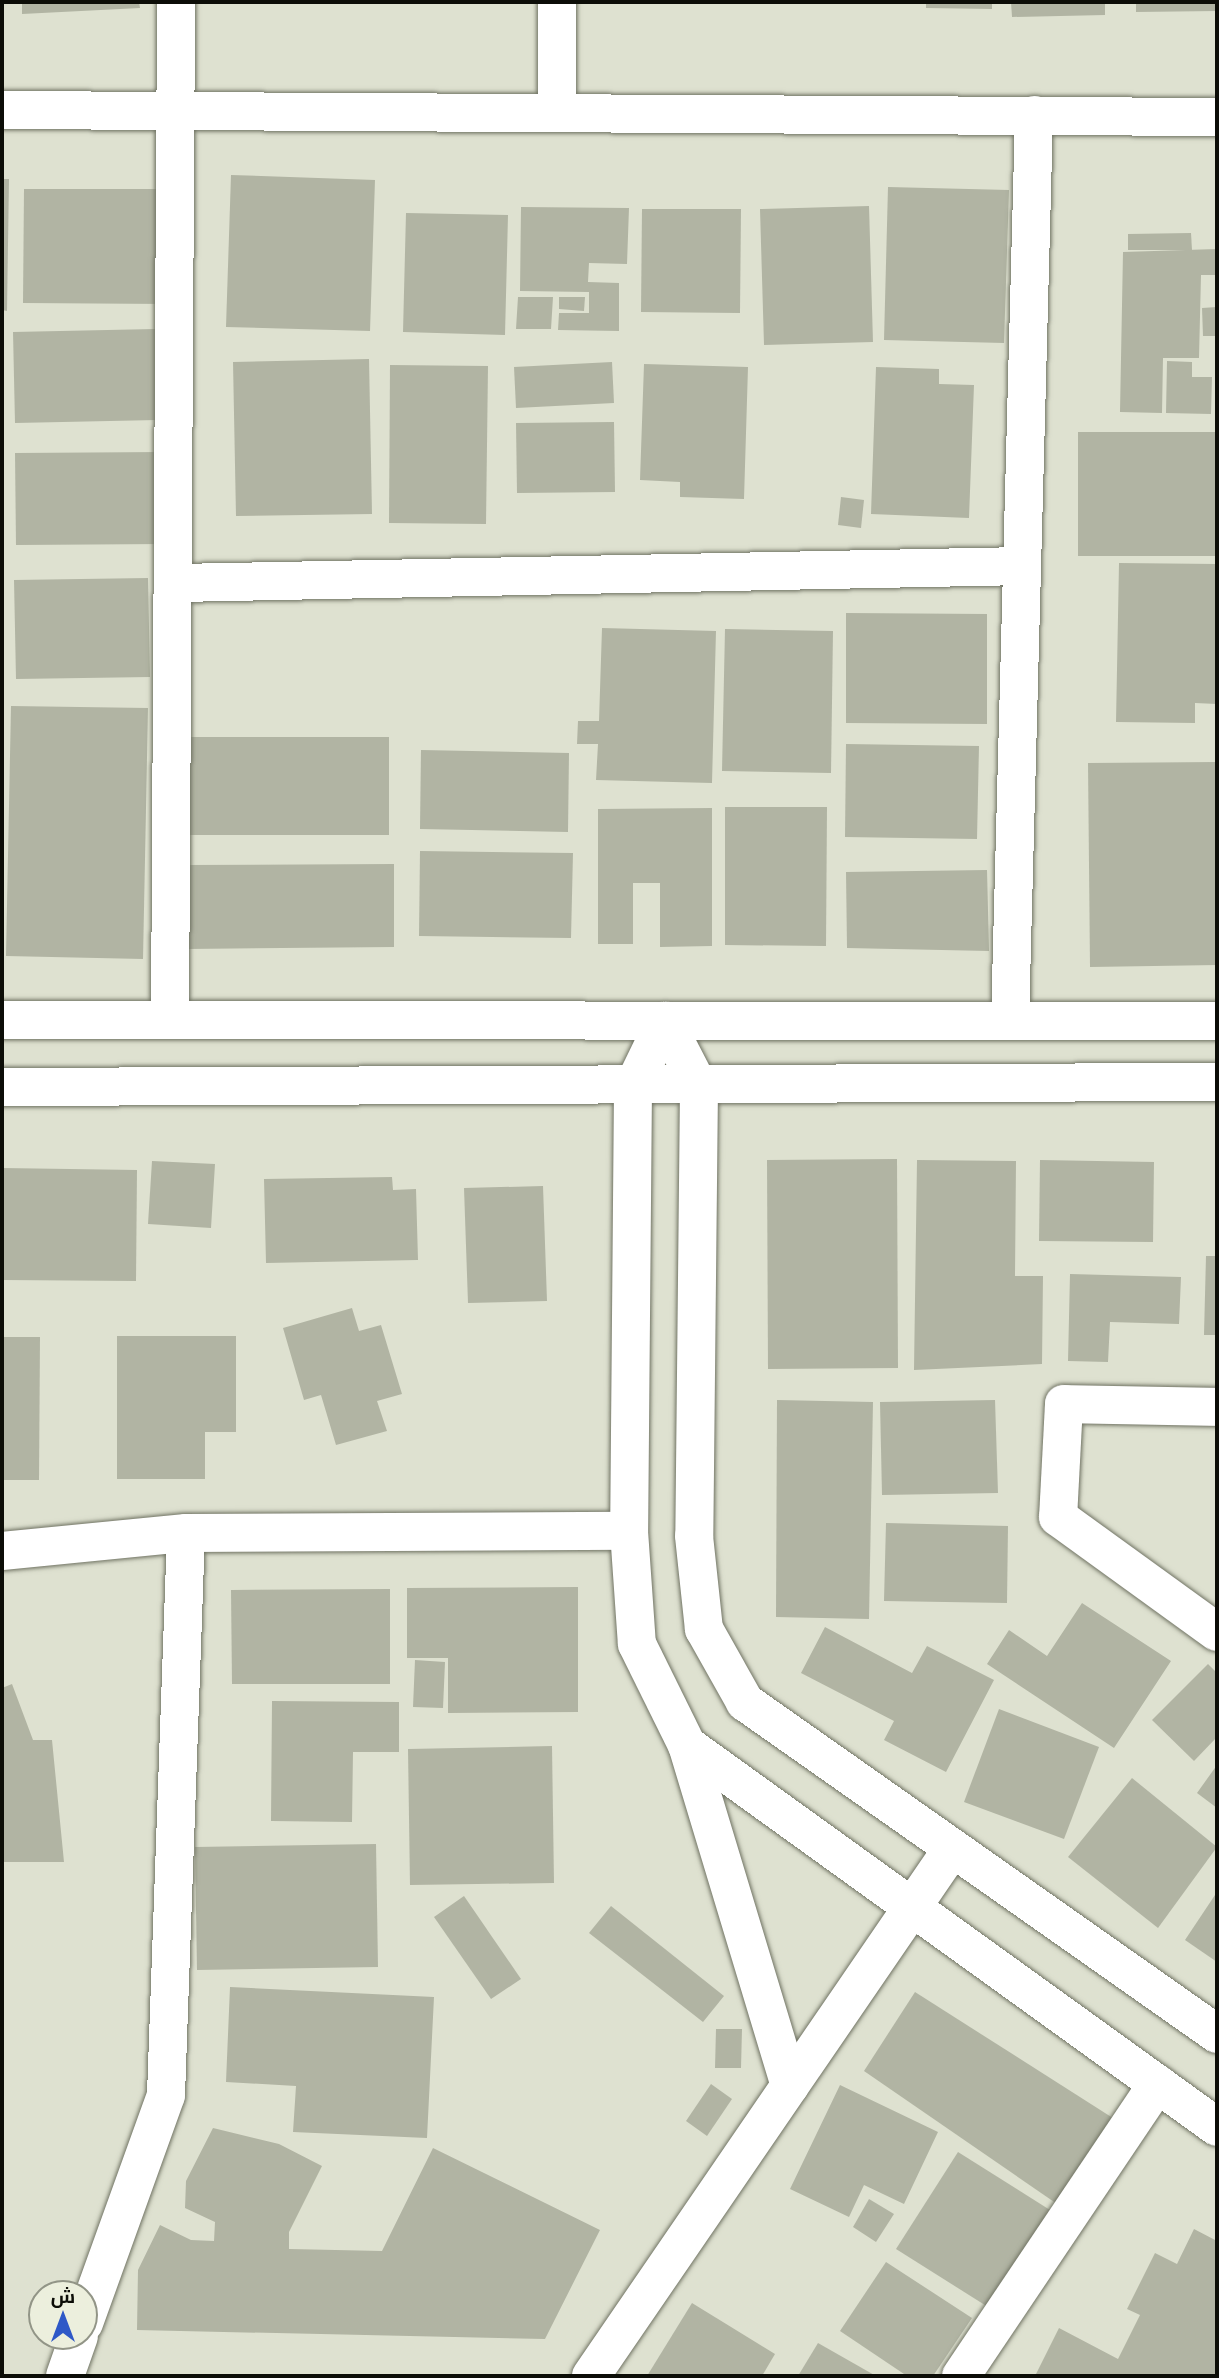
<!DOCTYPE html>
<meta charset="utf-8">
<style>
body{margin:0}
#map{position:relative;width:1219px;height:2378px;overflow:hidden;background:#dee1d0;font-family:"Exo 2",Cairo,sans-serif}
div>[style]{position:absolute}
.building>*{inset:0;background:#b1b4a3}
.roads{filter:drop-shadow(0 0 2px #707363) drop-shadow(0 0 2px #707363)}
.minor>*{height:38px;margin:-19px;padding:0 19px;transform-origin:19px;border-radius:19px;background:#fff}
.tertiary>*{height:38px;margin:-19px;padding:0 19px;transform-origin:19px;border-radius:19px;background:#fff}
span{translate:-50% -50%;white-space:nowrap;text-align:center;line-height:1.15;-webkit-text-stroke:5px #ecefdd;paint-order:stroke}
.frame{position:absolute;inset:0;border:4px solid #0c0d07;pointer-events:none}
.north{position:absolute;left:28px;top:2280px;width:70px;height:70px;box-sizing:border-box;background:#ecefdd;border:2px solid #929587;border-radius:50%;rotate:0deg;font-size:19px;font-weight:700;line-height:28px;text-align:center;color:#0c0d07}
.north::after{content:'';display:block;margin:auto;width:24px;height:32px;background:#2e58c7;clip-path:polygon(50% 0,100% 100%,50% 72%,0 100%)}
</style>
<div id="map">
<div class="building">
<i style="clip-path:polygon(22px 2px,139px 2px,140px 8px,22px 14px)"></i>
<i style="clip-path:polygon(926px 2px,992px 2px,992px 9px,926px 8px)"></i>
<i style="clip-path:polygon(1011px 2px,1105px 2px,1105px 15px,1012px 17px)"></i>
<i style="clip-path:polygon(1136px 2px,1217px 2px,1217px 11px,1136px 12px)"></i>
<i style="clip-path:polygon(231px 175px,375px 180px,370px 331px,226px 327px)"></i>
<i style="clip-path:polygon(2px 179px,9px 179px,7px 311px,2px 310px)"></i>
<i style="clip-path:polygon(888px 187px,1009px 190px,1004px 343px,884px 340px)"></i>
<i style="clip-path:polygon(24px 189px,167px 189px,167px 304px,23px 303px)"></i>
<i style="clip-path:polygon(869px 206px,873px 342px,764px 345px,760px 209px)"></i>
<i style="clip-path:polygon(521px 207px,629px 208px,627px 264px,589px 263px,588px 282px,619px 283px,619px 331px,558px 330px,559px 313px,589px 313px,589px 292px,520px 291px)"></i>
<i style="clip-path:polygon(642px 209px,741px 209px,740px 313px,641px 312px)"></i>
<i style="clip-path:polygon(406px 213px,508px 215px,505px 335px,403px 332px)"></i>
<i style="clip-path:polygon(1191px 233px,1192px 250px,1128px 250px,1128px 234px)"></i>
<i style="clip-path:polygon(1217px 249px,1217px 275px,1201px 275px,1199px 358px,1163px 358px,1162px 413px,1120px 412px,1123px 252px)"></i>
<i style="clip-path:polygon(518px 297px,553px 297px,551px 329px,516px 329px)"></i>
<i style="clip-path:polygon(559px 297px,585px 297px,584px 311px,559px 309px)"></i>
<i style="clip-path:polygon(1217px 307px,1217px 336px,1203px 336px,1202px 308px)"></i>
<i style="clip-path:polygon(155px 329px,157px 420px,15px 423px,13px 332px)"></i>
<i style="clip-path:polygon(369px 359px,372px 514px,236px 516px,233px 362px)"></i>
<i style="clip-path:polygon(1167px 361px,1192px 362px,1192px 377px,1212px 377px,1211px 414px,1166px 413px)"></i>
<i style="clip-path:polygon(612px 362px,614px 403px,516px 408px,514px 367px)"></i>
<i style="clip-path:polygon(644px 364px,748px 367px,744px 499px,680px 497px,680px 482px,640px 480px)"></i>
<i style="clip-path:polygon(390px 365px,488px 366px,486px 524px,389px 523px)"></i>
<i style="clip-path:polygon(876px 367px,939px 369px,939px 384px,974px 385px,969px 518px,871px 514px)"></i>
<i style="clip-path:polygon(614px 422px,615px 492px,517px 493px,516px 423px)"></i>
<i style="clip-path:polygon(1078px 432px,1217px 432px,1217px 556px,1078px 556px)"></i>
<i style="clip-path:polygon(163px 452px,165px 544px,16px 545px,15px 453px)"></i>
<i style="clip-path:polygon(841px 497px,864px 500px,861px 528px,838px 525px)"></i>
<i style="clip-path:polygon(1119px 563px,1217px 564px,1217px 704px,1195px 703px,1195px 723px,1116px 722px)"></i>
<i style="clip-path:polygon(148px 578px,150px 677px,16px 679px,14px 580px)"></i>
<i style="clip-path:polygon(846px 613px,987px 614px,987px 724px,846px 723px)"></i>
<i style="clip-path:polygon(602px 628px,716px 631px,712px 783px,596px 780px,598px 744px,577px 744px,578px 721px,599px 721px)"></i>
<i style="clip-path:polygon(725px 629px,833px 631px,831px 773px,722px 771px)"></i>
<i style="clip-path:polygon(11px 706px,148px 708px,143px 959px,6px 956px)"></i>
<i style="clip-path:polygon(190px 737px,389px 737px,389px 835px,190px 835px)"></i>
<i style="clip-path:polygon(846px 744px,979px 746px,977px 839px,845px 837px)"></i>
<i style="clip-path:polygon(421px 750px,569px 753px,568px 832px,420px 829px)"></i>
<i style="clip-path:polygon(1217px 762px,1217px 965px,1090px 967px,1088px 763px)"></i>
<i style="clip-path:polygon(725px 807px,827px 807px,826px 946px,725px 945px)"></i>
<i style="clip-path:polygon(712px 808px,712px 946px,660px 947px,660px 883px,633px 883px,633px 944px,598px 944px,598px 809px)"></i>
<i style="clip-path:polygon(420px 851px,573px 853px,571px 938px,419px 936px)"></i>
<i style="clip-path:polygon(394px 864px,394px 947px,187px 949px,187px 865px)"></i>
<i style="clip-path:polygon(987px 870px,989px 951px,847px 948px,846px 872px)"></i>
<i style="clip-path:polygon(897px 1159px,898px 1368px,768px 1369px,767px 1160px)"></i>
<i style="clip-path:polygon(917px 1160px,1016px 1161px,1015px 1276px,1043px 1276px,1042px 1364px,914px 1370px)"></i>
<i style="clip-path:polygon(1040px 1160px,1154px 1162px,1153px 1242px,1039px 1241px)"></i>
<i style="clip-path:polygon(152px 1161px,215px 1164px,211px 1228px,148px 1224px)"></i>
<i style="clip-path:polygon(2px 1168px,137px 1170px,136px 1281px,2px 1280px)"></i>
<i style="clip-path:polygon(392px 1177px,393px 1190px,416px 1189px,418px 1260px,266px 1263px,264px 1179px)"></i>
<i style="clip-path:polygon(543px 1186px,547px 1301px,468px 1303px,464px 1188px)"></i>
<i style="clip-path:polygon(1206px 1256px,1217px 1256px,1217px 1335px,1204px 1335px)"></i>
<i style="clip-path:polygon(1070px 1274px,1181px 1277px,1179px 1324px,1110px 1322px,1108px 1362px,1068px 1361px)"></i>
<i style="clip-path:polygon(352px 1308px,359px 1331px,381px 1325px,402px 1394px,377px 1401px,387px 1431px,336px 1445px,321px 1395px,304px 1400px,283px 1328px)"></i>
<i style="clip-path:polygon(117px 1336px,236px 1336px,236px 1432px,205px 1432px,205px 1479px,117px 1479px)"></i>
<i style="clip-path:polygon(2px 1337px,40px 1337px,39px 1480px,2px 1480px)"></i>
<i style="clip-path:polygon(777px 1400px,873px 1402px,869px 1619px,776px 1617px)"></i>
<i style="clip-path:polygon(995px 1400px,998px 1493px,882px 1495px,880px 1402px)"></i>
<i style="clip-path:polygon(886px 1523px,1008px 1526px,1007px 1603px,884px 1601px)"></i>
<i style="clip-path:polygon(578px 1587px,578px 1712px,448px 1713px,448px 1658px,407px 1658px,407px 1588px)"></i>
<i style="clip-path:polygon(390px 1589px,390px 1684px,232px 1684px,231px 1590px)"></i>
<i style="clip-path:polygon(1082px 1603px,1171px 1661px,1114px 1748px,987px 1664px,1009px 1630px,1047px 1656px)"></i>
<i style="clip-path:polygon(825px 1627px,912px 1673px,927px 1646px,994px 1680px,946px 1772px,884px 1740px,894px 1721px,801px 1673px)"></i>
<i style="clip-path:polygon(415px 1660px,445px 1662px,443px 1708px,413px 1707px)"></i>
<i style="clip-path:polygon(1208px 1664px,1217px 1673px,1217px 1737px,1194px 1761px,1152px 1720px)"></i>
<i style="clip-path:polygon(12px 1684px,33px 1740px,52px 1740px,64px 1862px,2px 1862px,2px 1688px)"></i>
<i style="clip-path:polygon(272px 1701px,399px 1702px,399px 1752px,353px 1752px,352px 1822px,271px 1821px)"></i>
<i style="clip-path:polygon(999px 1709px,1099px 1747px,1064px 1839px,964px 1802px)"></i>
<i style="clip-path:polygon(552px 1746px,554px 1883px,410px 1885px,408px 1749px)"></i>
<i style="clip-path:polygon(1217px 1765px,1217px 1808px,1197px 1793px)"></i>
<i style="clip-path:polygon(1132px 1778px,1217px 1847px,1158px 1928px,1068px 1857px)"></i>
<i style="clip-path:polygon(376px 1844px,378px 1967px,197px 1970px,195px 1847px)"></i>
<i style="clip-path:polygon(1217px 1892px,1217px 1962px,1185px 1940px)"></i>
<i style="clip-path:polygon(464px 1896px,521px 1979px,491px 1999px,434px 1917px)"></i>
<i style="clip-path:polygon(611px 1906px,724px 1996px,703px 2022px,589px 1933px)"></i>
<i style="clip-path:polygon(230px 1987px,434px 1997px,427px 2138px,293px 2132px,296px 2086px,226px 2082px)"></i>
<i style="clip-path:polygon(915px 1992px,1116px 2120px,1060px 2206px,864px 2071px)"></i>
<i style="clip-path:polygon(716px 2029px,742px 2029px,741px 2068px,715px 2068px)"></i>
<i style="clip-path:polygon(711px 2084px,732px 2099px,707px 2136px,686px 2121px)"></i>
<i style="clip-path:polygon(840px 2085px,938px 2132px,904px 2204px,864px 2185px,849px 2217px,790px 2189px)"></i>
<i style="clip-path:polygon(213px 2128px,279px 2144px,322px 2166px,289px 2232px,289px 2249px,382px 2251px,433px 2148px,600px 2230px,545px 2339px,137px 2330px,138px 2270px,160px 2225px,191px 2240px,214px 2241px,215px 2222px,185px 2208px,186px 2181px)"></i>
<i style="clip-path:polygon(958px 2152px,1050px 2210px,988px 2307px,896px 2249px)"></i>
<i style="clip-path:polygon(869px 2199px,894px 2214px,876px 2242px,853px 2227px)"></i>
<i style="clip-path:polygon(1194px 2229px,1217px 2241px,1217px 2376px,1035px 2376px,1059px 2328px,1118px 2359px,1140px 2315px,1127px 2309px,1155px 2253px,1177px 2264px)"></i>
<i style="clip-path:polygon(886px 2262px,972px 2318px,933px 2376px,907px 2376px,840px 2331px)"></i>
<i style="clip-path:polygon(692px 2303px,775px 2354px,762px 2376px,647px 2376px)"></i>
<i style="clip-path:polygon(818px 2343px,876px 2376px,798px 2376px)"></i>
</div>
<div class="roads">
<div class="minor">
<i style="left:557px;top:2px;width:110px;rotate:90deg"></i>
<i style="left:2px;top:110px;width:1215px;rotate:0.33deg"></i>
<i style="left:178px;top:583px;width:844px;rotate:-1.15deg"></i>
<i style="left:170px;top:1020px;width:1018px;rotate:-89.66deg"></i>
<i style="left:1010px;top:1021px;width:906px;rotate:-88.48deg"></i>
<i style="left:1217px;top:1407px;width:153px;rotate:-178.9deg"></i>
<i style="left:1064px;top:1404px;width:113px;rotate:93deg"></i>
<i style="left:1058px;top:1517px;width:196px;rotate:35.9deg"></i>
<i style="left:2px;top:1551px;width:185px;rotate:-5.6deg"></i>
<i style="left:186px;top:1533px;width:443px;rotate:-0.3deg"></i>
<i style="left:687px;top:1745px;width:356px;rotate:73.2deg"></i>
<i style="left:84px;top:2323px;width:242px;rotate:-70.2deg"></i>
<i style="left:166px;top:2095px;width:562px;rotate:-87.96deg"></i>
<i style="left:65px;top:2376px;width:42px;rotate:-70.7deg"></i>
<i style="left:591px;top:2376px;width:639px;rotate:-55.59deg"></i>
<i style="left:961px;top:2376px;width:352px;rotate:-56.1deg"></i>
</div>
<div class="tertiary">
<i style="left:2px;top:1020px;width:1215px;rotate:0.05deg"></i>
<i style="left:665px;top:1021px;width:73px;rotate:115.9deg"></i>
<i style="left:633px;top:1087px;width:444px;rotate:90.5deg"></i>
<i style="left:629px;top:1531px;width:113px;rotate:86deg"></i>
<i style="left:637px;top:1644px;width:113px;rotate:63.7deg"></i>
<i style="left:687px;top:1745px;width:653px;rotate:35.78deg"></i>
<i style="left:665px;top:1021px;width:74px;rotate:62.7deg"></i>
<i style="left:699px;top:1087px;width:449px;rotate:90.6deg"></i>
<i style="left:694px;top:1536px;width:94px;rotate:83.9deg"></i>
<i style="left:704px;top:1629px;width:84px;rotate:60.7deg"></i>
<i style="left:745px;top:1702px;width:577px;rotate:35.12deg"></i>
<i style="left:2px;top:1087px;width:1215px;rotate:-0.24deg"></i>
</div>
</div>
<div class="frame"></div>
<div class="north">ش</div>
</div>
